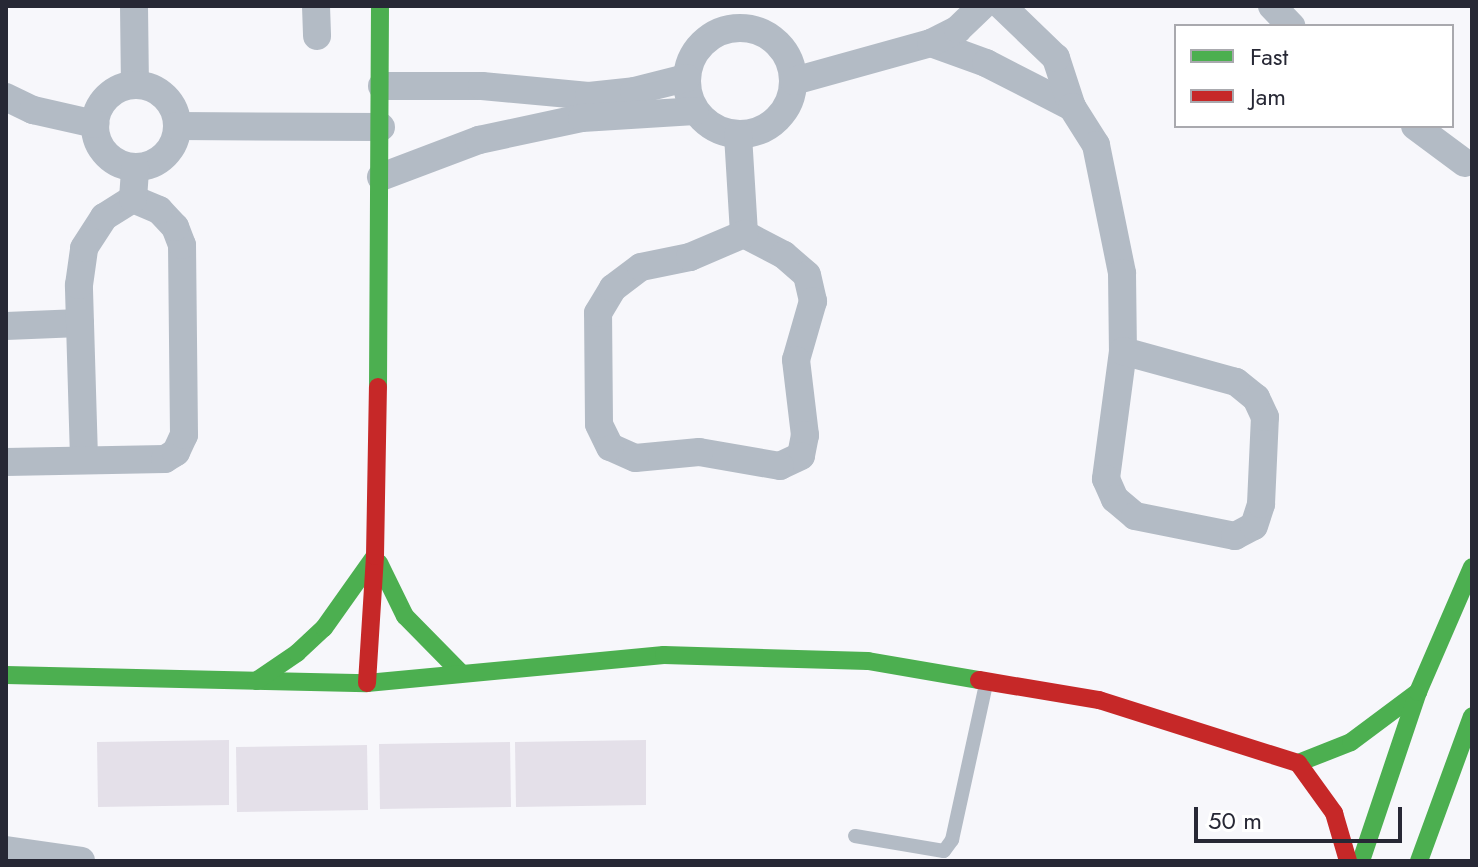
<!DOCTYPE html>
<style>
body{margin:0}
#map{position:relative;width:1478px;height:867px;overflow:hidden;background:#f7f7fb;font-family:Jost,sans-serif}
div>[style]{position:absolute}
.building>*{inset:0;background:#e4e0e9}
.lane>*{height:14px;margin:-7px;padding:0 7px;transform-origin:7px;border-radius:7px;background:#b3bbc5}
.street>*{height:28px;margin:-14px;padding:0 14px;transform-origin:14px;border-radius:14px;background:#b3bbc5}
.street>.ring{margin:-14px;padding:0;box-sizing:content-box;background:none;border:28px solid #b3bbc5;border-radius:50%}
.fast>*{height:18px;margin:-9px;padding:0 9px;transform-origin:9px;border-radius:9px;background:#4caf50}
.jam>*{height:18px;margin:-9px;padding:0 9px;transform-origin:9px;border-radius:9px;background:#c62828}
span{translate:-50% -50%;white-space:nowrap;text-align:center;line-height:1.15;-webkit-text-stroke:6px #fff;paint-order:stroke}
.frame{position:absolute;inset:0;border:8px solid #272835;pointer-events:none}
.legend{position:absolute;left:1174px;top:24px;width:280px;height:104px;box-sizing:border-box;background:#fff;border:2px solid #a9a9ae;margin:0;padding:10px 14px;list-style:none;font-size:24px;color:#272835}
.legend li{display:flex;align-items:center;gap:16px;height:40px}
.legend b{width:40px;border:2px solid #a9a9ae}
.scale{position:absolute;left:1194px;top:807px;width:208px;height:36px;box-sizing:border-box;border:4px solid #272835;border-top:0;padding-left:10px;font-size:24px;line-height:28px;white-space:nowrap;color:#272835;-webkit-text-stroke:6px #fff;paint-order:stroke}
</style>
<div id="map">
<div class="building">
<i style="clip-path:polygon(229px 740px,229px 805px,98px 807px,97px 742px)"></i>
<i style="clip-path:polygon(646px 740px,646px 805px,516px 807px,515px 742px)"></i>
<i style="clip-path:polygon(510px 742px,511px 807px,380px 809px,379px 744px)"></i>
<i style="clip-path:polygon(367px 745px,368px 810px,237px 812px,236px 747px)"></i>
</div>
<div class="lane">
<i style="left:855px;top:836px;width:90px;rotate:9.6deg"></i>
<i style="left:944px;top:851px;width:14px;rotate:-54deg"></i>
<i style="left:952px;top:840px;width:160px;rotate:-77.7deg"></i>
</div>
<div class="street">
<i style="left:134px;top:6px;width:79px;rotate:89.3deg"></i>
<i style="left:316px;top:6px;width:30px;rotate:88deg"></i>
<i style="left:1272px;top:6px;width:28px;rotate:46deg"></i>
<i class="ring" style="left:687px;top:28px;width:78px;height:78px"></i>
<i style="left:931px;top:43px;width:59px;rotate:20deg"></i>
<i style="left:986px;top:63px;width:97px;rotate:27.1deg"></i>
<i style="left:1072px;top:107px;width:52px;rotate:-108.1deg"></i>
<i style="left:1056px;top:58px;width:75px;rotate:-136.1deg"></i>
<i style="left:794px;top:81px;width:142px;rotate:-15.5deg"></i>
<i style="left:931px;top:43px;width:30px;rotate:-27deg"></i>
<i style="left:958px;top:29px;width:33px;rotate:-44deg"></i>
<i class="ring" style="left:95px;top:85px;width:54px;height:54px"></i>
<i style="left:382px;top:86px;width:100px"></i>
<i style="left:482px;top:86px;width:107px;rotate:5.3deg"></i>
<i style="left:589px;top:96px;width:45px;rotate:-6.3deg"></i>
<i style="left:634px;top:91px;width:54px;rotate:-14deg"></i>
<i style="left:6px;top:97px;width:30px;rotate:26deg"></i>
<i style="left:33px;top:110px;width:64px;rotate:12.7deg"></i>
<i style="left:1072px;top:107px;width:45px;rotate:57.7deg"></i>
<i style="left:1096px;top:145px;width:131px;rotate:78.5deg"></i>
<i style="left:1122px;top:273px;width:78px;rotate:89.3deg"></i>
<i style="left:1123px;top:351px;width:129px;rotate:97.6deg"></i>
<i style="left:1106px;top:479px;width:22px;rotate:66deg"></i>
<i style="left:1115px;top:499px;width:26px;rotate:40deg"></i>
<i style="left:1135px;top:516px;width:102px;rotate:11.3deg"></i>
<i style="left:1235px;top:536px;width:21px;rotate:-28deg"></i>
<i style="left:1254px;top:526px;width:23px;rotate:-72deg"></i>
<i style="left:1261px;top:504px;width:87px;rotate:-87.4deg"></i>
<i style="left:1265px;top:417px;width:21px;rotate:-115deg"></i>
<i style="left:1256px;top:398px;width:26px;rotate:-141deg"></i>
<i style="left:1236px;top:382px;width:117px;rotate:-164.7deg"></i>
<i style="left:177px;top:126px;width:204px;rotate:0.3deg"></i>
<i style="left:1415px;top:126px;width:62px;rotate:36.5deg"></i>
<i style="left:738px;top:135px;width:99px;rotate:86.5deg"></i>
<i style="left:381px;top:177px;width:105px;rotate:-20.7deg"></i>
<i style="left:479px;top:140px;width:105px;rotate:-12.1deg"></i>
<i style="left:582px;top:118px;width:113px;rotate:-3.5deg"></i>
<i style="left:744px;top:234px;width:45px;rotate:27.7deg"></i>
<i style="left:784px;top:255px;width:30px;rotate:41deg"></i>
<i style="left:807px;top:275px;width:27px;rotate:77deg"></i>
<i style="left:813px;top:301px;width:61px;rotate:106.1deg"></i>
<i style="left:796px;top:360px;width:76px;rotate:83.2deg"></i>
<i style="left:805px;top:435px;width:21px;rotate:101deg"></i>
<i style="left:801px;top:456px;width:23px;rotate:155deg"></i>
<i style="left:780px;top:466px;width:82px;rotate:-170.2deg"></i>
<i style="left:699px;top:452px;width:64px;rotate:174.6deg"></i>
<i style="left:635px;top:458px;width:27px;rotate:-156deg"></i>
<i style="left:610px;top:447px;width:25px;rotate:-116deg"></i>
<i style="left:599px;top:424px;width:111px;rotate:-90.5deg"></i>
<i style="left:598px;top:313px;width:29px;rotate:-59deg"></i>
<i style="left:613px;top:288px;width:35px;rotate:-37deg"></i>
<i style="left:641px;top:267px;width:50px;rotate:-11.5deg"></i>
<i style="left:690px;top:257px;width:59px;rotate:-23.1deg"></i>
<i style="left:6px;top:326px;width:74px;rotate:-2.3deg"></i>
<i style="left:84px;top:458px;width:173px;rotate:-91.7deg"></i>
<i style="left:79px;top:285px;width:37px;rotate:-82deg"></i>
<i style="left:84px;top:248px;width:37px;rotate:-57deg"></i>
<i style="left:104px;top:217px;width:34px;rotate:-32deg"></i>
<i style="left:6px;top:462px;width:159px;rotate:-1.1deg"></i>
<i style="left:165px;top:459px;width:13px;rotate:-32deg"></i>
<i style="left:176px;top:452px;width:19px;rotate:-65deg"></i>
<i style="left:184px;top:435px;width:190px;rotate:-90.6deg"></i>
<i style="left:182px;top:245px;width:19px;rotate:-111deg"></i>
<i style="left:175px;top:227px;width:23px;rotate:-133deg"></i>
<i style="left:159px;top:210px;width:28px;rotate:-157deg"></i>
<i style="left:133px;top:199px;width:31px;rotate:-86deg"></i>
<i style="left:6px;top:850px;width:76px;rotate:8.3deg"></i>
</div>
<div class="fast">
<i style="left:378px;top:387px;width:381px;rotate:-89.7deg"></i>
<i style="left:379px;top:563px;width:59px;rotate:63.9deg"></i>
<i style="left:405px;top:616px;width:80px;rotate:45.5deg"></i>
<i style="left:6px;top:675px;width:361px;rotate:1.3deg"></i>
<i style="left:367px;top:683px;width:298px;rotate:-5.4deg"></i>
<i style="left:664px;top:655px;width:204px;rotate:1.7deg"></i>
<i style="left:868px;top:661px;width:113px;rotate:9.7deg"></i>
<i style="left:256px;top:681px;width:50px;rotate:-34.3deg"></i>
<i style="left:297px;top:653px;width:37px;rotate:-43deg"></i>
<i style="left:324px;top:628px;width:88px;rotate:-54.7deg"></i>
<i style="left:1298px;top:763px;width:57px;rotate:-21.6deg"></i>
<i style="left:1351px;top:742px;width:84px;rotate:-36.7deg"></i>
<i style="left:1361px;top:861px;width:178px;rotate:-71.4deg"></i>
<i style="left:1418px;top:692px;width:136px;rotate:-66.6deg"></i>
<i style="left:1419px;top:861px;width:154px;rotate:-69.9deg"></i>
</div>
<div class="jam">
<i style="left:979px;top:680px;width:122px;rotate:9.5deg"></i>
<i style="left:1099px;top:700px;width:209px;rotate:17.6deg"></i>
<i style="left:1298px;top:763px;width:62px;rotate:54.2deg"></i>
<i style="left:1334px;top:813px;width:50px;rotate:73.7deg"></i>
<i style="left:367px;top:683px;width:127px;rotate:-86.4deg"></i>
<i style="left:375px;top:556px;width:169px;rotate:-89deg"></i>
</div>
<div class="frame"></div>
<ul class="legend">
<li><b style="height:10px;background:#4caf50"></b>Fast</li>
<li><b style="height:10px;background:#c62828"></b>Jam</li>
</ul>
<div class="scale">50 m</div>
</div>
